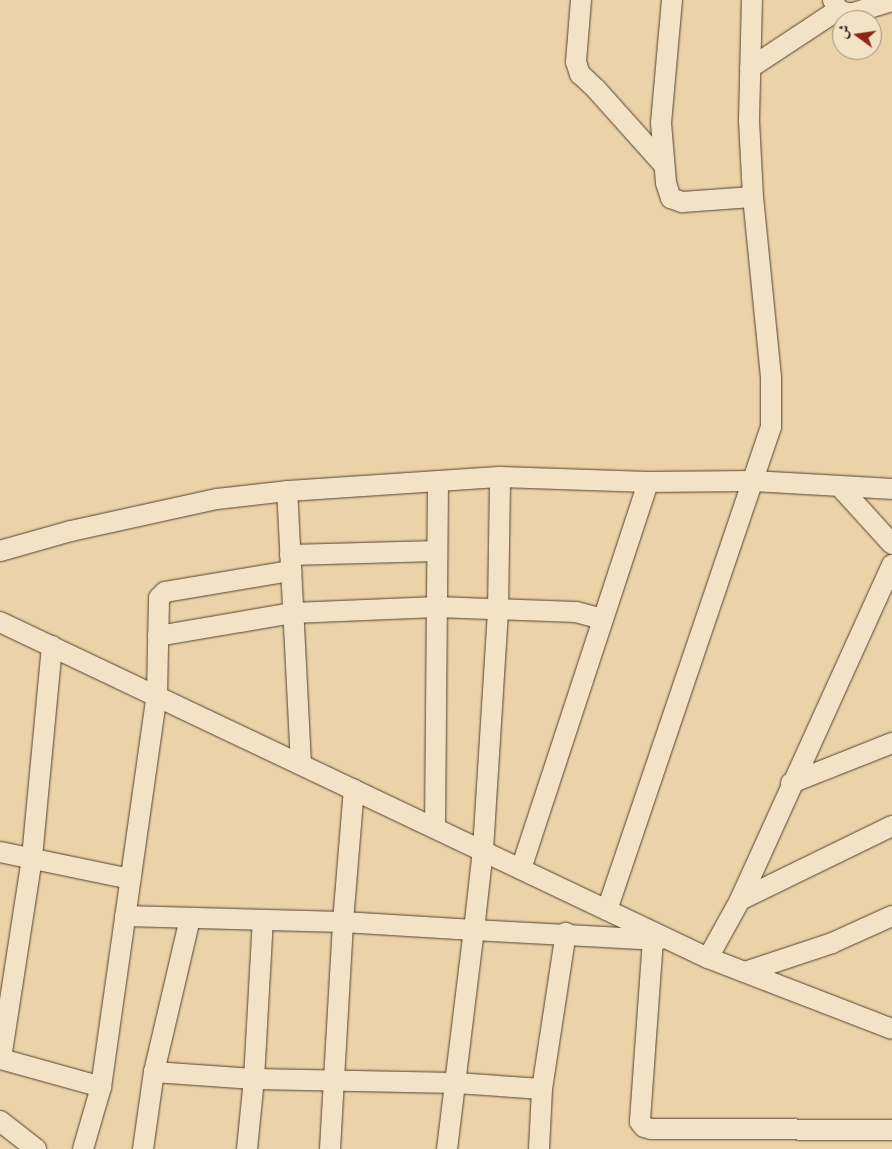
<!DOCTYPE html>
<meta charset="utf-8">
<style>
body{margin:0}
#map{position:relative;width:892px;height:1149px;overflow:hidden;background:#ebd2a8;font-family:"Libre Caslon Text",Amiri,serif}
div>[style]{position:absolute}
.roads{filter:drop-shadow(0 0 1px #554231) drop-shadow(0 0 1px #554231)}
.minor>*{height:20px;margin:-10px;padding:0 10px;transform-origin:10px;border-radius:10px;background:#f2e2c6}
span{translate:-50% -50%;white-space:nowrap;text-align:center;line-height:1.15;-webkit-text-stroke:4px #f2e2c6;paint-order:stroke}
.north{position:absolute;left:832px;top:10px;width:50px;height:50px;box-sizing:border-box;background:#f2e2c6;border:1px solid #9f8f7a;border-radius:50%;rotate:284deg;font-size:14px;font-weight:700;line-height:20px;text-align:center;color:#231209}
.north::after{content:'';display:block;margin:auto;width:18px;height:22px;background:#8f2418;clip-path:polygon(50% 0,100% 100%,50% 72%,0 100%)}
</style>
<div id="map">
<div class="roads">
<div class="minor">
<i style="left:581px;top:0;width:62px;rotate:94.6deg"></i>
<i style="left:576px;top:62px;width:13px;rotate:72deg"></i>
<i style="left:580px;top:74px;width:22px;rotate:43deg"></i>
<i style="left:596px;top:89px;width:102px;rotate:48.2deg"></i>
<i style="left:672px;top:0;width:123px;rotate:95.1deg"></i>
<i style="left:661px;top:123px;width:60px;rotate:85.2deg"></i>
<i style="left:666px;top:183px;width:16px;rotate:72deg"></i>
<i style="left:671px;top:198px;width:12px;rotate:20deg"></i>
<i style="left:682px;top:202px;width:71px;rotate:-4deg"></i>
<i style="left:833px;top:0;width:11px;rotate:63deg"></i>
<i style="left:838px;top:10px;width:13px;rotate:18deg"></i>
<i style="left:850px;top:14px;width:44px;rotate:-17.2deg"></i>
<i style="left:750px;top:68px;width:105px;rotate:-33.4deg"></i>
<i style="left:841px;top:488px;width:76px;rotate:47.7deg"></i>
<i style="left:0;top:551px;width:74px;rotate:-15.7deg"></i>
<i style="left:71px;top:531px;width:149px;rotate:-12.4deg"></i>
<i style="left:217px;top:499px;width:70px;rotate:-6.5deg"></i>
<i style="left:290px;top:555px;width:147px;rotate:-1.6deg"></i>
<i style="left:0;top:622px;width:784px;rotate:25.39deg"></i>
<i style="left:708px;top:958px;width:197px;rotate:21.1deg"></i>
<i style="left:158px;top:636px;width:137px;rotate:-9.7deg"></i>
<i style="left:293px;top:613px;width:144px;rotate:-2.4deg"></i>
<i style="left:437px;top:607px;width:139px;rotate:2.1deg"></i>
<i style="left:576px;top:612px;width:28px;rotate:15deg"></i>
<i style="left:52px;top:646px;width:213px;rotate:95.4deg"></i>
<i style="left:32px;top:858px;width:203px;rotate:98.8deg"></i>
<i style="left:1px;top:1059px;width:104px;rotate:15.6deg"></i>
<i style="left:301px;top:764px;width:273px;rotate:-92.9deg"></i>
<i style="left:287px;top:491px;width:213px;rotate:-3.8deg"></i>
<i style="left:791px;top:783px;width:109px;rotate:-21.6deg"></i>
<i style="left:435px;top:828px;width:347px;rotate:-89.5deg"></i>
<i style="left:0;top:852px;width:133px;rotate:11.7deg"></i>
<i style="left:521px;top:869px;width:407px;rotate:-71.8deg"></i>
<i style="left:740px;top:900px;width:169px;rotate:-26deg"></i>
<i style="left:607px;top:910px;width:510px;rotate:-71.25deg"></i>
<i style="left:771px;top:427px;width:50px;rotate:-90deg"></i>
<i style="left:771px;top:377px;width:181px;rotate:-95.7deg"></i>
<i style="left:753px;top:197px;width:77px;rotate:-93deg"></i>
<i style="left:749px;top:120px;width:120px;rotate:-88.6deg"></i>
<i style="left:125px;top:916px;width:218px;rotate:1.6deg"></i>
<i style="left:343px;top:922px;width:131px;rotate:3.5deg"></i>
<i style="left:474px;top:930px;width:81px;rotate:-83.6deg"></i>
<i style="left:483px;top:850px;width:240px;rotate:-86.4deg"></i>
<i style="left:498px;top:610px;width:133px;rotate:-89.1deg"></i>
<i style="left:500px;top:477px;width:148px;rotate:1.9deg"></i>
<i style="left:648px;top:482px;width:106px;rotate:-0.5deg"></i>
<i style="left:754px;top:481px;width:138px;rotate:3.3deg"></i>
<i style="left:653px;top:939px;width:183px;rotate:94.1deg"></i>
<i style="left:640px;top:1122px;width:6px;rotate:51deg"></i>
<i style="left:644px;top:1127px;width:7px;rotate:16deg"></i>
<i style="left:651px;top:1129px;width:241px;rotate:0.2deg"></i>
<i style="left:708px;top:958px;width:66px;rotate:-61.1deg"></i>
<i style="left:740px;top:900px;width:368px;rotate:-65.6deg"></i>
<i style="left:745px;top:972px;width:92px;rotate:-18.4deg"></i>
<i style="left:832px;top:943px;width:66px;rotate:-24.2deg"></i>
<i style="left:154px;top:1072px;width:100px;rotate:4deg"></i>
<i style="left:254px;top:1079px;width:202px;rotate:1.1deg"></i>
<i style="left:456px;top:1083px;width:86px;rotate:4deg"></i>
<i style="left:0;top:1121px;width:46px;rotate:37.9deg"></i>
<i style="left:83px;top:1149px;width:65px;rotate:-73.8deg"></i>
<i style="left:101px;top:1087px;width:396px;rotate:-81.9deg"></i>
<i style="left:157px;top:695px;width:97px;rotate:-88.8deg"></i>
<i style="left:159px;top:598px;width:8px;rotate:-45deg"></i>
<i style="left:165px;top:592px;width:128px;rotate:-9.5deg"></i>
<i style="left:143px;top:1149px;width:78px;rotate:-81.9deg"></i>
<i style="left:154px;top:1072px;width:157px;rotate:-76.8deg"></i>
<i style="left:247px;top:1149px;width:70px;rotate:-84.3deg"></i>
<i style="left:254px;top:1079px;width:159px;rotate:-86.8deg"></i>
<i style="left:330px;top:1149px;width:227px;rotate:-86.7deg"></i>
<i style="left:343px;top:922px;width:133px;rotate:-85.3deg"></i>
<i style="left:447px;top:1149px;width:221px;rotate:-83deg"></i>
<i style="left:474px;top:930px;width:185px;rotate:3.1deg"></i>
<i style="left:539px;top:1149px;width:60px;rotate:-87.1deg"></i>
<i style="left:542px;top:1089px;width:158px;rotate:-81.3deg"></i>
</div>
</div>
<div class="north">ش</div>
</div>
